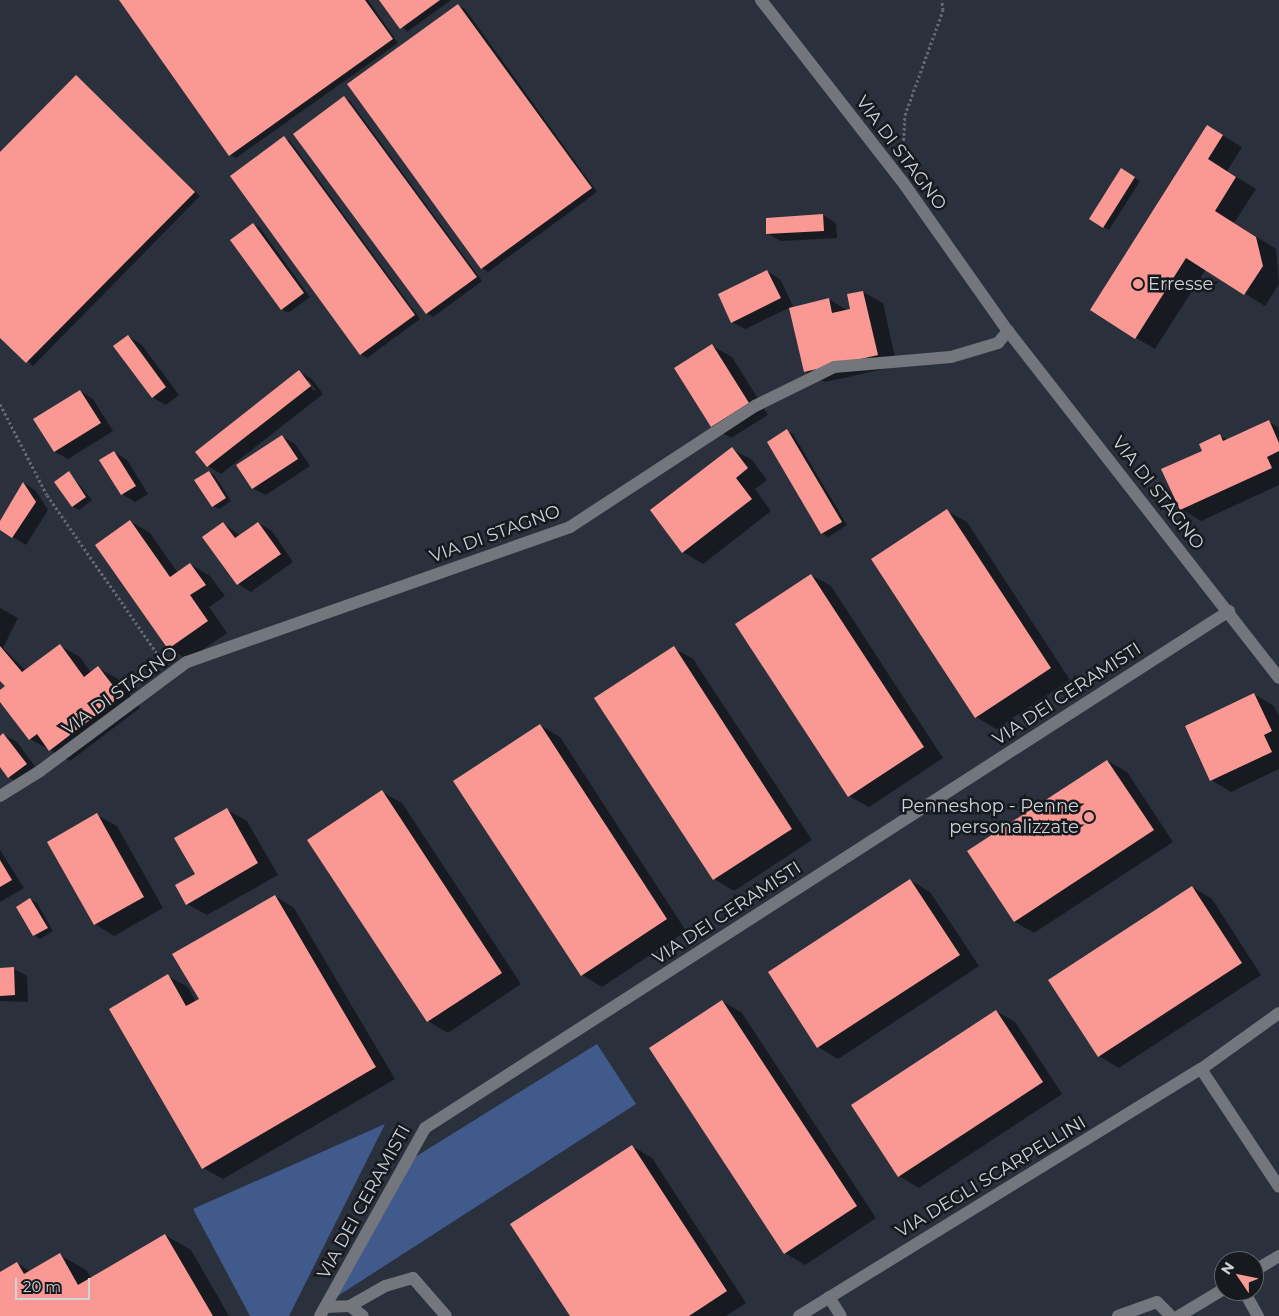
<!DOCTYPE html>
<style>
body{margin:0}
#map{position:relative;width:1279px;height:1316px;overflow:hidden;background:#2b313c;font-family:Montserrat,sans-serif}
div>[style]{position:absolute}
.green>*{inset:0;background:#415a8c}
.shadow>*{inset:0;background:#0007}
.building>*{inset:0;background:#fa9993}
.path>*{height:3px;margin-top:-1.5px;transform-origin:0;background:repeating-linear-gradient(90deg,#636872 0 2.5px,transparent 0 5px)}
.minor>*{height:12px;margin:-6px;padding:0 6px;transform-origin:6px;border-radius:6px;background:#73767c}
.dots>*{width:14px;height:14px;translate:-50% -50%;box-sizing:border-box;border:2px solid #16191e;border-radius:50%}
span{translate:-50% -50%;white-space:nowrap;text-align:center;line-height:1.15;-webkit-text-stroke:5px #16191e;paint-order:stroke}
.street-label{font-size:18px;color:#cfd3da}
.poi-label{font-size:18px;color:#cfd3da}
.left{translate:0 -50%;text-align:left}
.right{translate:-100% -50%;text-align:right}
.north{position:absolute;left:1214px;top:1251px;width:50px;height:50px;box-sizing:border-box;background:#16191e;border:1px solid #606369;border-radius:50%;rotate:304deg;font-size:14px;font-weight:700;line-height:20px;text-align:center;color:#cfd3da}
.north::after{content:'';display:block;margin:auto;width:18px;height:22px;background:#f59c96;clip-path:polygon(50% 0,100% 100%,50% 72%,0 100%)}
.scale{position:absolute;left:15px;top:1278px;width:75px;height:22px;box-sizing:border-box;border:2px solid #cfd3da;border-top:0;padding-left:6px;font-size:15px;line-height:18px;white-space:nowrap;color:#cfd3da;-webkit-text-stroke:4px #16191e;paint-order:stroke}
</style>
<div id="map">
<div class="green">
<i style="clip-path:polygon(597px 1044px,636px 1104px,333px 1299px,412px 1159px)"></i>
<i style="clip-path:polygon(385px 1124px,289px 1316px,250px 1316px,193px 1209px)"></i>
</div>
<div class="shadow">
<i style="clip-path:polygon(122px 0,368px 0,398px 43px,236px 158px,230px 155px)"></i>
<i style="clip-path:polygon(381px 0,451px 0,407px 32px)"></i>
<i style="clip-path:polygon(458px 5px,465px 9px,597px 192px,488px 272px,482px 268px)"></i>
<i style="clip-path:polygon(76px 77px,200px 196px,33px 366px,0 336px,0 154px)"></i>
<i style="clip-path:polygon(344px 98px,350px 101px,482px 281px,433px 317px,427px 313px,295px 134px)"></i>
<i style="clip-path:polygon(1207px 126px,1242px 147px,1227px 171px,1256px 189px,1234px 223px,1276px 249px,1279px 284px,1265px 306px,1206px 269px,1155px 349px,1136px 338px)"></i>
<i style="clip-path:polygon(284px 138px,290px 141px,420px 319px,367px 358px,361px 354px)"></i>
<i style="clip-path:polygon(1121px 170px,1140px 181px,1109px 230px,1103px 227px)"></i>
<i style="clip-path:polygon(823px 215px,836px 223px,837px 238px,781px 241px,768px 234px,767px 219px)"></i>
<i style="clip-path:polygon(254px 225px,260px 228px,310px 297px,288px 313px,282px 309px)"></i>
<i style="clip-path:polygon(767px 271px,780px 279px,793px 306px,745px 329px,732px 322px)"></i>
<i style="clip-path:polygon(863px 292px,883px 303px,897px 366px,825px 382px,805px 371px,829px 299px,848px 311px)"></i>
<i style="clip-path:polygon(128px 336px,141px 344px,179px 395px,166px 405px,152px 397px)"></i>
<i style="clip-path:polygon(712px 346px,732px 357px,768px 415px,731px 438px,712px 426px)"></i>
<i style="clip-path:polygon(evenodd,299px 372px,312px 379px,323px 394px,221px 474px,208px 466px,299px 372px,306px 381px,309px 381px,316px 390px,314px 391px,306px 381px)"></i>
<i style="clip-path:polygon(80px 391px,93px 399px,113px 431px,68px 459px,55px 452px)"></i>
<i style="clip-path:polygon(1269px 422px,1279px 428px,1279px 485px,1201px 521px,1181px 509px,1203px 451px,1220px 436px,1228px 440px)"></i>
<i style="clip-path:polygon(787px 431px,793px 434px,847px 525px,828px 537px,822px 533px)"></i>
<i style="clip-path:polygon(282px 436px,295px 444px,310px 466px,266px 495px,252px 488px)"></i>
<i style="clip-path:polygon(732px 449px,752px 460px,767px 480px,755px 489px,771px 511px,703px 564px,683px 552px)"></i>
<i style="clip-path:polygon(114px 452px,127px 460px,148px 494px,135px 502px,122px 494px)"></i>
<i style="clip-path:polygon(209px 472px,215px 476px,231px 501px,219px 509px,213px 506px)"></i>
<i style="clip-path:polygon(69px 473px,92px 500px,79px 510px,72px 506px)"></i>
<i style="clip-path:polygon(24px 483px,36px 491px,48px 510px,26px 545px,0 529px)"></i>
<i style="clip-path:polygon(947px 511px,967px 522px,1070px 680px,996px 729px,976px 717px)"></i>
<i style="clip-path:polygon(130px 521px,150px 533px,178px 573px,190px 564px,210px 576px,225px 596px,209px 607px,227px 633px,188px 660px,169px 648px)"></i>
<i style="clip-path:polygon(223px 523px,240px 536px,258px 523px,272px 531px,293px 562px,251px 592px,238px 584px)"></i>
<i style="clip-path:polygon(811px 575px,831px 586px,943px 758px,869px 807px,849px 796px)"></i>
<i style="clip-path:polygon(0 608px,18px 618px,3px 648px,26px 671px,60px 646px,80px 657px,91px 673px,98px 668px,118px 679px,140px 708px,70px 761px,30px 739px,0 700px,0 691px,6px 686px,0 679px)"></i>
<i style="clip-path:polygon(674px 648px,693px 659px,812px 840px,734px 891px,714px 879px,596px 698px)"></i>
<i style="clip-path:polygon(1254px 694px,1274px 706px,1279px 716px,1279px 769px,1231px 792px,1211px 780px)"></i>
<i style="clip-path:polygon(540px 725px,560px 737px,686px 931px,602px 987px,582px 975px)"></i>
<i style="clip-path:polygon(4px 735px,17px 742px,39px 772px,22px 785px,9px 777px,0 765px,0 737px)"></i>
<i style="clip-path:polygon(1108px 761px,1127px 772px,1173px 842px,1034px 933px,1015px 922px)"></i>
<i style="clip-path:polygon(382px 792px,402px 803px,521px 984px,448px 1033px,428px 1021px,309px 840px)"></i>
<i style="clip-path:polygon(227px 810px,247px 821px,278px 875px,207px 915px,187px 904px,197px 874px)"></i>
<i style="clip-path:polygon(97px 815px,117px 826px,163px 908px,114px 936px,95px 924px)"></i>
<i style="clip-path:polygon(0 850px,24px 888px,0 902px)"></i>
<i style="clip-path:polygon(910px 880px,930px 892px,979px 966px,838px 1059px,818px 1047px,769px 973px)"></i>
<i style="clip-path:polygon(1192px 887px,1212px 899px,1261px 975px,1119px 1068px,1099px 1056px)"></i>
<i style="clip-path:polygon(275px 896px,294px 908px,395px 1079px,223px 1179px,203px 1168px,168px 976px,188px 987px,196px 1002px,200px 999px)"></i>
<i style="clip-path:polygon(30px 899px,37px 903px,53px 931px,40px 939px,34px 935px)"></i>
<i style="clip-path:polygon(0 969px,14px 969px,27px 976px,28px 1002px,0 1001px)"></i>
<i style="clip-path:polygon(722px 1001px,742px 1013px,876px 1218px,805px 1265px,785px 1253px)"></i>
<i style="clip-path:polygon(996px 1011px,1015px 1022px,1062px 1094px,919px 1188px,899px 1176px)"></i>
<i style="clip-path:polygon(632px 1146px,652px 1158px,746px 1303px,726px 1316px,572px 1316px)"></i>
<i style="clip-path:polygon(165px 1235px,191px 1250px,229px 1316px,0 1316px,0 1273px,17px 1263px,31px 1272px,60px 1255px,86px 1270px,91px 1278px)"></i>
</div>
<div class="building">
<i style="clip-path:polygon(119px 0,365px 0,393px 39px,229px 156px)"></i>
<i style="clip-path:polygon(379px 0,440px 0,400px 29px)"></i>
<i style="clip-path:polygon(458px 4px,592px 188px,481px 269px,347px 84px)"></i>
<i style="clip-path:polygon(76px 75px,195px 192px,26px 363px,0 338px,0 152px)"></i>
<i style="clip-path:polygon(344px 96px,477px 277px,426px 314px,293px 134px)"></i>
<i style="clip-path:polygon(1207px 125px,1223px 135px,1208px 159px,1236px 177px,1215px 211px,1256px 237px,1263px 266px,1244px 295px,1186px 258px,1135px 339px,1090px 310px)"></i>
<i style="clip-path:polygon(284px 136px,415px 315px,360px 355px,230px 176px)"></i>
<i style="clip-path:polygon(1121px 168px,1135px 177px,1103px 228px,1089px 219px)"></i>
<i style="clip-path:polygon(823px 214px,824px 231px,766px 234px,766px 218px)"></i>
<i style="clip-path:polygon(253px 223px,304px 293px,281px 310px,230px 240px)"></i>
<i style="clip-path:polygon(767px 270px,781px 298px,731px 323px,718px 294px)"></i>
<i style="clip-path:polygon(863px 291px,878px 355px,804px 372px,789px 308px,829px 298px,832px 313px,850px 309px,847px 294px)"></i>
<i style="clip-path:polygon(128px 335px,166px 387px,152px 398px,113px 346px)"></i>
<i style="clip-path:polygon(712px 344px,749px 403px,711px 427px,674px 368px)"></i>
<i style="clip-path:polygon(299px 370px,311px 386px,207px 467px,195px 452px)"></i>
<i style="clip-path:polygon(80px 390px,101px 423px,54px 452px,33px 419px)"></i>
<i style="clip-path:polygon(1269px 420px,1279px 443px,1279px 451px,1267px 457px,1272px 468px,1180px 510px,1161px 469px,1202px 451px,1199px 444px,1220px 434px,1223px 441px)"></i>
<i style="clip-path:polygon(787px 429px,842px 522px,821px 534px,767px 442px)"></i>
<i style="clip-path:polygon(282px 435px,298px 459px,252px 489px,236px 465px)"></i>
<i style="clip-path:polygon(732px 447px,748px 468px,736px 478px,752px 499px,682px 553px,650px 510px)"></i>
<i style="clip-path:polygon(114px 451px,136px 486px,121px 495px,99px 460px)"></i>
<i style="clip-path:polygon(69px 471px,86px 497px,72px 507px,54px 482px)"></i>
<i style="clip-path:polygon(209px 471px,226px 498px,212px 507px,194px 480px)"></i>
<i style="clip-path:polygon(23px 482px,36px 502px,12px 538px,0 530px,0 521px)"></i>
<i style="clip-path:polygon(947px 509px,1051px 668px,975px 718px,871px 559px)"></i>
<i style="clip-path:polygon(130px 520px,170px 577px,190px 563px,206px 585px,190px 595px,208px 621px,168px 649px,95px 545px)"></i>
<i style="clip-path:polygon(223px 522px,235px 538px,258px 522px,281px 554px,237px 585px,202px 537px)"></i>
<i style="clip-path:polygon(811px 574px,924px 747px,848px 797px,735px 624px)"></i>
<i style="clip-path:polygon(60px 644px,84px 677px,98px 666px,121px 696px,49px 751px,37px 734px,29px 740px,0 702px,0 690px,5px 686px,0 681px,0 646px,22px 672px)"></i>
<i style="clip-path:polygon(674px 646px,792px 829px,713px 880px,594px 698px)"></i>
<i style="clip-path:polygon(1254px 693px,1272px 731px,1264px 735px,1272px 752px,1210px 781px,1185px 726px)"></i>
<i style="clip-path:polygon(540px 724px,667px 919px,581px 976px,453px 781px)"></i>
<i style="clip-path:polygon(3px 733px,27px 764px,8px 778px,0 767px,0 736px)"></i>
<i style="clip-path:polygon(1107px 760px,1154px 830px,1014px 922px,967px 851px)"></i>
<i style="clip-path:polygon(382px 790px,502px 973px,427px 1022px,307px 840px)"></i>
<i style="clip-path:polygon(227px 808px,258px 863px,186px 905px,175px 885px,195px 874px,174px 838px)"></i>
<i style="clip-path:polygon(97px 813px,144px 897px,94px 925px,47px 842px)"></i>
<i style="clip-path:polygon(0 860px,12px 880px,0 887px)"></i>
<i style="clip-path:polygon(910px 879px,960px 955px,817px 1048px,768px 972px)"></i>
<i style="clip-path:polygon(1192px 886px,1242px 963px,1098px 1057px,1048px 980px)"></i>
<i style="clip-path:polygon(275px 895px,376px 1067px,202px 1169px,109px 1009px,168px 974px,186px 1006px,199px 999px,172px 954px)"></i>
<i style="clip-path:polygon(30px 898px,48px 928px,33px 936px,16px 907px)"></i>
<i style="clip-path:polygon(14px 967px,15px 995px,0 996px,0 968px)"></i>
<i style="clip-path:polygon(722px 1000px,857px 1206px,784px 1254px,649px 1048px)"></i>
<i style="clip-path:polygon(996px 1010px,1043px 1082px,898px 1177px,851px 1105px)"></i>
<i style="clip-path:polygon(632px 1145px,727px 1291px,689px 1316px,570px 1316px,510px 1224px)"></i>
<i style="clip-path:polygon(165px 1234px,213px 1316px,0 1316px,0 1272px,17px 1262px,24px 1274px,60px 1253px,78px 1285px)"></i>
</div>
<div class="path">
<i style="left:903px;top:150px;width:35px;rotate:-87deg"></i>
<i style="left:905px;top:115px;width:112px;rotate:-70.1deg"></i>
<i style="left:943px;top:10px;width:10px;rotate:-96deg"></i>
<i style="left:0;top:404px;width:102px;rotate:62.7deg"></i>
<i style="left:47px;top:495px;width:200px;rotate:55.2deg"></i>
</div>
<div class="minor">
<i style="left:761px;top:0;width:229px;rotate:52.1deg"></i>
<i style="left:902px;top:181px;width:184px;rotate:54.8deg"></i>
<i style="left:1008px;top:331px;width:440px;rotate:52deg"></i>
<i style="left:0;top:796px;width:47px;rotate:-32deg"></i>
<i style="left:40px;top:771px;width:183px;rotate:-36.6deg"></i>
<i style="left:187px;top:662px;width:406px;rotate:-19.4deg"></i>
<i style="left:570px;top:527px;width:221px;rotate:-33.2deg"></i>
<i style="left:755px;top:406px;width:88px;rotate:-26.3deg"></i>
<i style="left:834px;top:367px;width:117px;rotate:-4.9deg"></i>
<i style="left:951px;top:357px;width:49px;rotate:-16.6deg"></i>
<i style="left:998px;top:343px;width:16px;rotate:-50deg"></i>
<i style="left:1279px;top:1013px;width:96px;rotate:144.3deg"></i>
<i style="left:1201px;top:1069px;width:141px;rotate:56.5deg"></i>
<i style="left:1254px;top:1271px;width:29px;rotate:-31deg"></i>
<i style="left:1244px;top:1291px;width:29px;rotate:61deg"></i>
<i style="left:829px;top:1297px;width:22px;rotate:58deg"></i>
<i style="left:350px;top:1306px;width:40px;rotate:-29.7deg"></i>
<i style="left:385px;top:1286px;width:29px;rotate:-16deg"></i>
<i style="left:413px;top:1278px;width:50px;rotate:49deg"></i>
<i style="left:325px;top:1307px;width:25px;rotate:-2deg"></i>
<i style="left:350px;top:1306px;width:16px;rotate:38deg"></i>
<i style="left:320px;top:1316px;width:215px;rotate:-60.8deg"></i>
<i style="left:425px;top:1128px;width:956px;rotate:-32.74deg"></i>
<i style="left:799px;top:1316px;width:472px;rotate:-31.6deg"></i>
<i style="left:1118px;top:1316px;width:41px;rotate:-19.7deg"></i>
<i style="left:1157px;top:1302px;width:20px;rotate:45deg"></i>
<i style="left:1179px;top:1316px;width:52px;rotate:-31deg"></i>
</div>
<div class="dots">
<i style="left:1138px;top:284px;background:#f59c96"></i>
<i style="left:1089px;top:817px;background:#f59c96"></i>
</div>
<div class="street-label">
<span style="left:901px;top:153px;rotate:53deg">VIA DI STAGNO</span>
<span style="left:1158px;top:493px;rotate:52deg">VIA DI STAGNO</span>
<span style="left:495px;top:534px;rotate:-20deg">VIA DI STAGNO</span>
<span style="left:120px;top:691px;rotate:-36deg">VIA DI STAGNO</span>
<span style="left:1067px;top:694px;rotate:-33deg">VIA DEI CERAMISTI</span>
<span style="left:727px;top:913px;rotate:-33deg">VIA DEI CERAMISTI</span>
<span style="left:991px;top:1177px;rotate:-31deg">VIA DEGLI SCARPELLINI</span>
<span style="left:364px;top:1202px;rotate:-61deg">VIA DEI CERAMISTI</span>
</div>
<div class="poi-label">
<span class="left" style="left:1148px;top:284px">Erresse</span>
<span class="right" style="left:1079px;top:817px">Penneshop - Penne<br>personalizzate</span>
</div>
<div class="north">N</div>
<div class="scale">20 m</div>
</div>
